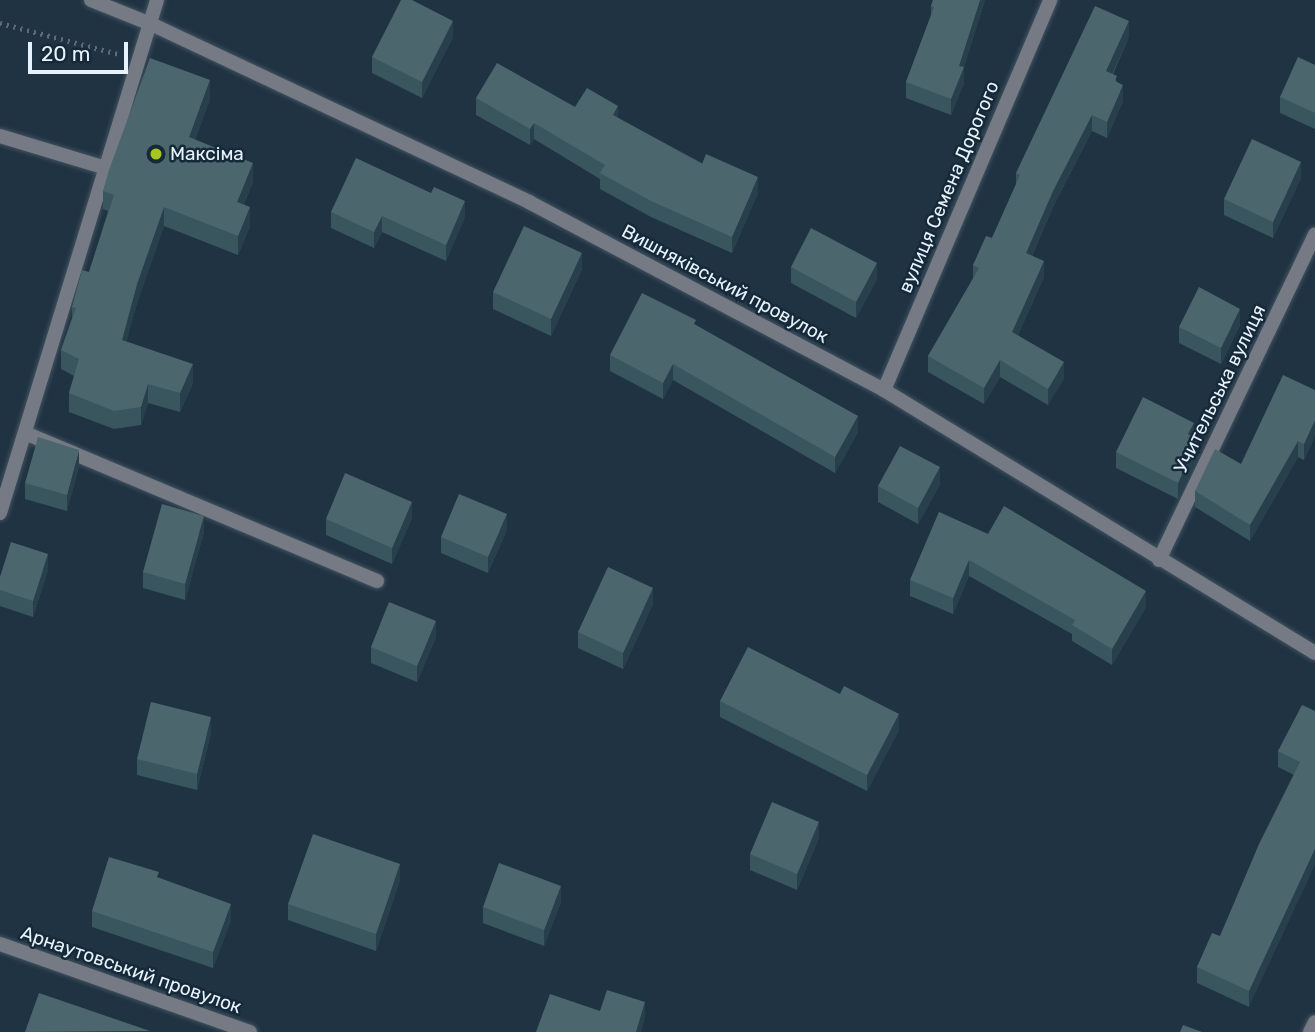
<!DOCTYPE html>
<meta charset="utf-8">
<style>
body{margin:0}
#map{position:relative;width:1315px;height:1032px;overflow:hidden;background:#203342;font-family:Rubik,sans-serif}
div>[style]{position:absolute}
.path>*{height:4.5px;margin-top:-2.25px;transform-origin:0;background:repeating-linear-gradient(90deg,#5c6d7a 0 2px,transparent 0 7px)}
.roads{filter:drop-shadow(0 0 2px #405260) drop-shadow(0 0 2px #405260)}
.lane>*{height:14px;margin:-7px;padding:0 7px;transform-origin:7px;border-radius:7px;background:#757a84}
.street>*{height:14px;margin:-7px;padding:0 7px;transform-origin:7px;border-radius:7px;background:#757a84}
.wall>*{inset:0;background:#39555d}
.shaded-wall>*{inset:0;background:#27404b}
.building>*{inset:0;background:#4c666e}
.dots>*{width:19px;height:19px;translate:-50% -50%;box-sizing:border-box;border:4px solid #162938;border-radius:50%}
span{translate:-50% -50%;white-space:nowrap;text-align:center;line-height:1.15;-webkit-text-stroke:5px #162938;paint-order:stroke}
.poi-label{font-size:19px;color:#e6f2fc}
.left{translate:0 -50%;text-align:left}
.street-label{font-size:19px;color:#e6f2fc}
.scale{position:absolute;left:28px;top:42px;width:100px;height:32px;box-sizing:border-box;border:4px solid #e6f2fc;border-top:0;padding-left:9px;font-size:21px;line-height:24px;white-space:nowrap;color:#e6f2fc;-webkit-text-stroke:5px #162938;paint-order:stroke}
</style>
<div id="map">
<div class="path">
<i style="left:0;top:23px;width:122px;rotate:14.7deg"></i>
</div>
<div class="roads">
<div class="lane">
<i style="left:0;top:136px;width:111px;rotate:16.8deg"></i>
<i style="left:25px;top:433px;width:382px;rotate:22.8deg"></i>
<i style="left:0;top:513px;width:536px;rotate:-72.98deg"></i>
</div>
<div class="street">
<i style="left:91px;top:0;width:65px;rotate:21.8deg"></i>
<i style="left:151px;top:24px;width:418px;rotate:25.2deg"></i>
<i style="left:529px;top:202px;width:402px;rotate:27.9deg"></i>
<i style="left:884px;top:390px;width:505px;rotate:31.39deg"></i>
<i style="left:884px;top:390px;width:424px;rotate:-66.9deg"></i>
<i style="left:1159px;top:560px;width:361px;rotate:-64.4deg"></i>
<i style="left:0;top:944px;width:265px;rotate:19.4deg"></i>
<i style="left:1310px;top:1032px;width:11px;rotate:-63deg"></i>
</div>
</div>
<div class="wall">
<i style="clip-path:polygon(933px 0,985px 0,964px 67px,964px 83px,951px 115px,906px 98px,906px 82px,931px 16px,931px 6px)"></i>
<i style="clip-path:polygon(453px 37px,422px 98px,372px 73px,372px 57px)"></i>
<i style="clip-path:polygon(1129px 37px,1113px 74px,1117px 82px,1123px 101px,1107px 138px,1092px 131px,1053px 207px,1032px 256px,1044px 277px,1018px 335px,1064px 378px,1048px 405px,1000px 377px,984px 404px,928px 372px,928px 356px,973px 279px,973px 265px,992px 238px,1016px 185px,1016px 173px)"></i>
<i style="clip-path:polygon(1315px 65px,1315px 129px,1280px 113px,1280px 97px)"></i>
<i style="clip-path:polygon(476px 98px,575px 107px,618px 118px,758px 193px,732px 253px,651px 217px,600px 189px,600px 179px,534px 139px,530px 145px,476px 115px)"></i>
<i style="clip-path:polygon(210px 99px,195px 140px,253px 182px,244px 204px,250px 226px,238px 255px,164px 226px,137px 303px,126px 342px,193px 383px,180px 412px,148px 403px,141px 425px,114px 429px,69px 412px,69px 393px,74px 376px,61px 369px,61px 350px,72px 318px,72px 307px,89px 272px,108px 211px,103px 209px,103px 191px)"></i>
<i style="clip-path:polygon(1301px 178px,1273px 238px,1224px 215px,1224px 199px)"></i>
<i style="clip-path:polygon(431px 193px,465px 217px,446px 261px,382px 232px,374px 248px,331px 228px,331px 212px)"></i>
<i style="clip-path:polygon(791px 267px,877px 279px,856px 318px,791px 283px)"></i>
<i style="clip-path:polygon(582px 269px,551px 336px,493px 309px,493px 292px)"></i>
<i style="clip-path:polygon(696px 325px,858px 432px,835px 473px,673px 380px,663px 399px,610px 371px,610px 355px)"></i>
<i style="clip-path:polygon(1240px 325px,1221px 364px,1179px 343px,1179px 327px)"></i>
<i style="clip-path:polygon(1315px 390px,1315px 436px,1304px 460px,1298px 457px,1250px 541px,1195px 507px,1195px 491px,1241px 464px)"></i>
<i style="clip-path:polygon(1194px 437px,1198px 456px,1178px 499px,1116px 468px,1116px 452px)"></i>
<i style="clip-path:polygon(79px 466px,67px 511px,25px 499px,25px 483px)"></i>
<i style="clip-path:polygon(940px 484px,918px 524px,878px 502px,878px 486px)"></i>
<i style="clip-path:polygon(939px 512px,1146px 607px,1112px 665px,1072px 641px,1072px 634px,969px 576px,953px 614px,910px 596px,910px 580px)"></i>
<i style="clip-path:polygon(412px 518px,392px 564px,326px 535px,326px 519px)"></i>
<i style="clip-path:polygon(507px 530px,488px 573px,441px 553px,441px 537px)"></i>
<i style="clip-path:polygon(204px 532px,185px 600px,143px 588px,143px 572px)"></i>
<i style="clip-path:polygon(48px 570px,33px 617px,0 606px,0 577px)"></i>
<i style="clip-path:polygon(653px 604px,623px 669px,578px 648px,578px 632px)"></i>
<i style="clip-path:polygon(436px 637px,417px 682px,371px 663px,371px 647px)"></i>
<i style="clip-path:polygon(720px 701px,899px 730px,867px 791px,720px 717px)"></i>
<i style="clip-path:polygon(1315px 711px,1249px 1007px,1197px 983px,1197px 967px,1220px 936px,1294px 775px,1278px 767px,1278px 751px)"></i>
<i style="clip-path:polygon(211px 733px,197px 790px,137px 775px,137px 759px)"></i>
<i style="clip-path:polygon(819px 838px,797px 890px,750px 870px,750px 854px)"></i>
<i style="clip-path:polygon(159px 878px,231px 920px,213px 968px,92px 927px,92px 911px)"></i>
<i style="clip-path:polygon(400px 880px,376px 951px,288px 920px,288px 904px)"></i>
<i style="clip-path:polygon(561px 902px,544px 946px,483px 923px,483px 907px)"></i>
</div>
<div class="shaded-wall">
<i style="clip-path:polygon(980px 0,985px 0,964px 67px,964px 83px,951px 115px,951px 99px,959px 66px)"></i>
<i style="clip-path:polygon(453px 21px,453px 37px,422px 98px,422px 82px)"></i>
<i style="clip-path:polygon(1129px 21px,1129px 37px,1106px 87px,1106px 71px)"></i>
<i style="clip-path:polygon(210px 80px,210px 99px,189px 156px,189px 137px)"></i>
<i style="clip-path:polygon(1123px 85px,1123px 101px,1107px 138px,1107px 122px)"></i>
<i style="clip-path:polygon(618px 106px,618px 122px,613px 115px)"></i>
<i style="clip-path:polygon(1092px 115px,1092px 131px,1053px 207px,1026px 269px,1026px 253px,1053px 191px)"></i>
<i style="clip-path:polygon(534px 123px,534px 139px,530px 145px,530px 129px)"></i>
<i style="clip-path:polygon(1301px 162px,1301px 178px,1273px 238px,1273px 222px)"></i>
<i style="clip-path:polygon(253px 163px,253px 182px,237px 220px,237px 202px)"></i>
<i style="clip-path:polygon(758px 177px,758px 193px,732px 253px,732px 237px)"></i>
<i style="clip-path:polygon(465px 201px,465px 217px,446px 261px,446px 245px)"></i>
<i style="clip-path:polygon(164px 207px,164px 226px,137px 303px,122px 359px,122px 340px,137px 284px)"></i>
<i style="clip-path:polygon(250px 207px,250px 226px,238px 255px,238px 236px)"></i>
<i style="clip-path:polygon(382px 216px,382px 232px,374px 248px,374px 232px)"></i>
<i style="clip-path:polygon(582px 253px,582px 269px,551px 336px,551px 319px)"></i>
<i style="clip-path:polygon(1044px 261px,1044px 277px,1012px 348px,1012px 332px)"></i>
<i style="clip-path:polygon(877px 263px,877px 279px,856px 318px,856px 302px)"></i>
<i style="clip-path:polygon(1240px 309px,1240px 325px,1221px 364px,1221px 348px)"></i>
<i style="clip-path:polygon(1000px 360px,1000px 377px,984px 404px,984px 388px)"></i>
<i style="clip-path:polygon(1064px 362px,1064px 378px,1048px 405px,1048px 389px)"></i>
<i style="clip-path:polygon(193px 364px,193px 383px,180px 412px,180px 393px)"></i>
<i style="clip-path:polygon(673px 364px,673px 380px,663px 399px,663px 383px)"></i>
<i style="clip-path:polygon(148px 384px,148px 403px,141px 425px,141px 407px)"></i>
<i style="clip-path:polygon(858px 416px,858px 432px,835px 473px,835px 457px)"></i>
<i style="clip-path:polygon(1315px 420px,1315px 436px,1304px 460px,1304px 444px)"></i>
<i style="clip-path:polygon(1194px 423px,1194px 439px,1188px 434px)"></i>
<i style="clip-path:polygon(1198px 440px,1198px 456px,1178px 499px,1178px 483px)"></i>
<i style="clip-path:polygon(1298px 441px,1298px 457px,1250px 541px,1250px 525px)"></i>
<i style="clip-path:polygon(79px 450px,79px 466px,67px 511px,67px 495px)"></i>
<i style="clip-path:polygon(940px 467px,940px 484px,918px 524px,918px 508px)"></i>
<i style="clip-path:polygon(412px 502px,412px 518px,392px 564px,392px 548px)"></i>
<i style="clip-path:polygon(507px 514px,507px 530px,488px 573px,488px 557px)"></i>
<i style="clip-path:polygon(204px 516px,204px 532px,185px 600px,185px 584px)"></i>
<i style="clip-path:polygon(48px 554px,48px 570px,33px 617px,33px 601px)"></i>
<i style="clip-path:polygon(969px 560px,969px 576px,953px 614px,953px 598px)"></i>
<i style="clip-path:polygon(653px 588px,653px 604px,623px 669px,623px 653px)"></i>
<i style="clip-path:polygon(1146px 591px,1146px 607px,1112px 665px,1112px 649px)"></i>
<i style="clip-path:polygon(436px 621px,436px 637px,417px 682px,417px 666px)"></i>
<i style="clip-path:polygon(899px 714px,899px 730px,867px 791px,867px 775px)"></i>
<i style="clip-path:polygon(211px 717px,211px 733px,197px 790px,197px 774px)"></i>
<i style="clip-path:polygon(819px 822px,819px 838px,797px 890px,797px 874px)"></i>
<i style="clip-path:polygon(1315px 849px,1315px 865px,1249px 1007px,1249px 991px)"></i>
<i style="clip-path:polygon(400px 864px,400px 880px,376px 951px,376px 934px)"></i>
<i style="clip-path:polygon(561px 886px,561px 902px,544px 946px,544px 930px)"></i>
<i style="clip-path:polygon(231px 904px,231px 920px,213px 968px,213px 952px)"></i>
<i style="clip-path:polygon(645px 1002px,645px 1018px,641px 1032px,636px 1032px)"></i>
</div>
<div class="building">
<i style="clip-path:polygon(401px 0,412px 0,453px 21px,422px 82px,372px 57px)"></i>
<i style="clip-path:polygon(933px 0,980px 0,959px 66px,964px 67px,951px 99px,906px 82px,934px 7px,931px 6px)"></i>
<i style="clip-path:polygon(1095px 6px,1129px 21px,1106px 71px,1117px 76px,1115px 81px,1123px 85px,1107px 122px,1092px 115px,1053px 191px,1026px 253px,1044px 261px,1012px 332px,1064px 362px,1048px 389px,1000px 360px,984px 388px,928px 356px,979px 268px,973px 265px,986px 236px,992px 238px,1020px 175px,1016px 173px)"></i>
<i style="clip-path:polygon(1298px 57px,1315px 65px,1315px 113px,1280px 97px)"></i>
<i style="clip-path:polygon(150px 58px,210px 80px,189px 137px,253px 163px,237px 202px,250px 207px,238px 236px,164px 207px,137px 284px,122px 340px,193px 364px,180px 393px,148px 384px,141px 407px,114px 411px,69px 393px,79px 359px,61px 350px,76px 308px,72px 307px,82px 270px,89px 272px,114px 195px,103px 191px,109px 170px)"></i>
<i style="clip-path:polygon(497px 63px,575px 107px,587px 88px,618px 106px,613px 115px,702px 164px,706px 154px,758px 177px,732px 237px,651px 201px,600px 173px,605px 165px,534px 123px,530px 129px,476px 98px)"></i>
<i style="clip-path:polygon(1252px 139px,1301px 162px,1273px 222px,1224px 199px)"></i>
<i style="clip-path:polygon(356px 158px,431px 193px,434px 187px,465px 201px,446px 245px,382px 216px,374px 232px,331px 212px)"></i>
<i style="clip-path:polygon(524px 226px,582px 253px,551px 319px,493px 292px)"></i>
<i style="clip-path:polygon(811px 228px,877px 263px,856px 302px,791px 267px)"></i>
<i style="clip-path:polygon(1199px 287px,1240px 309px,1221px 348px,1179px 327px)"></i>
<i style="clip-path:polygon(642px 293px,696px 320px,694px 324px,858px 416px,835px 457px,673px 364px,663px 383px,610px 355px)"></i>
<i style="clip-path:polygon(1283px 375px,1315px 390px,1315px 420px,1304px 444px,1298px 441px,1250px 525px,1195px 491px,1215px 449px,1241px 464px)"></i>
<i style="clip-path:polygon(1143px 397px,1194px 423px,1188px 434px,1198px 440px,1178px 483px,1116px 452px)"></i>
<i style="clip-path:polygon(38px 437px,79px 450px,67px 495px,25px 483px)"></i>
<i style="clip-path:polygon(900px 446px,940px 467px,918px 508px,878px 486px)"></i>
<i style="clip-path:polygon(345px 473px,412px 502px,392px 548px,326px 519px)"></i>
<i style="clip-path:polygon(459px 494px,507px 514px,488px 557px,441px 537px)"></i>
<i style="clip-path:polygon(162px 504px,204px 516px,185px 584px,143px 572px)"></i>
<i style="clip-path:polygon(1004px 506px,1146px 591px,1112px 649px,1072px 625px,1075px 620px,969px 560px,953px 598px,910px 580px,939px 512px,988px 534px)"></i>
<i style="clip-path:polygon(11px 542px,48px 554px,33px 601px,0 590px,0 577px)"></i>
<i style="clip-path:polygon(608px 567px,653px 588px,623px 653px,578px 632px)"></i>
<i style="clip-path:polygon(389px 602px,436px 621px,417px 666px,371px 647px)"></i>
<i style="clip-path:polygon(748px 647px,840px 694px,844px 686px,899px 714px,867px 775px,720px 701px)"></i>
<i style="clip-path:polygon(151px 702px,211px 717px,197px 774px,137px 759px)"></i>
<i style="clip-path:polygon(1302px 705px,1315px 711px,1315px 849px,1249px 991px,1197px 967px,1212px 933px,1220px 936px,1259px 844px,1300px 762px,1278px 751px)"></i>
<i style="clip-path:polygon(772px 802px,819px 822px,797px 874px,750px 854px)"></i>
<i style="clip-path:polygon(313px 834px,400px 864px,376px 934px,288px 904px)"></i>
<i style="clip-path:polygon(109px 857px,159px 872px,157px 877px,231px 904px,213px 952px,92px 911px)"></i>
<i style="clip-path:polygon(499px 863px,561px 886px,544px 930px,483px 907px)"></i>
<i style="clip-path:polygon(607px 990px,645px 1002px,636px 1032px,536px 1032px,550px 994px,600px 1011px)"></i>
<i style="clip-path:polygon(39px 993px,150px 1031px,25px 1032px)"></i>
<i style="clip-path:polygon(1183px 1025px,1202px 1032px,1180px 1032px)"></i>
</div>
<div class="dots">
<i style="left:156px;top:154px;background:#a8c71c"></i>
</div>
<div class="poi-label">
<span class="left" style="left:170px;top:154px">Максіма</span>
</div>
<div class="street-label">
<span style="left:949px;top:187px;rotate:-67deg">вулиця Семена Дорогого</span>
<span style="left:725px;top:284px;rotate:28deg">Вишняківський провулок</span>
<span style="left:1220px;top:389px;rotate:-64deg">Учительська вулиця</span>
<span style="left:131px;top:970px;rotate:19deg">Арнаутовський провулок</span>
</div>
<div class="scale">20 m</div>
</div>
